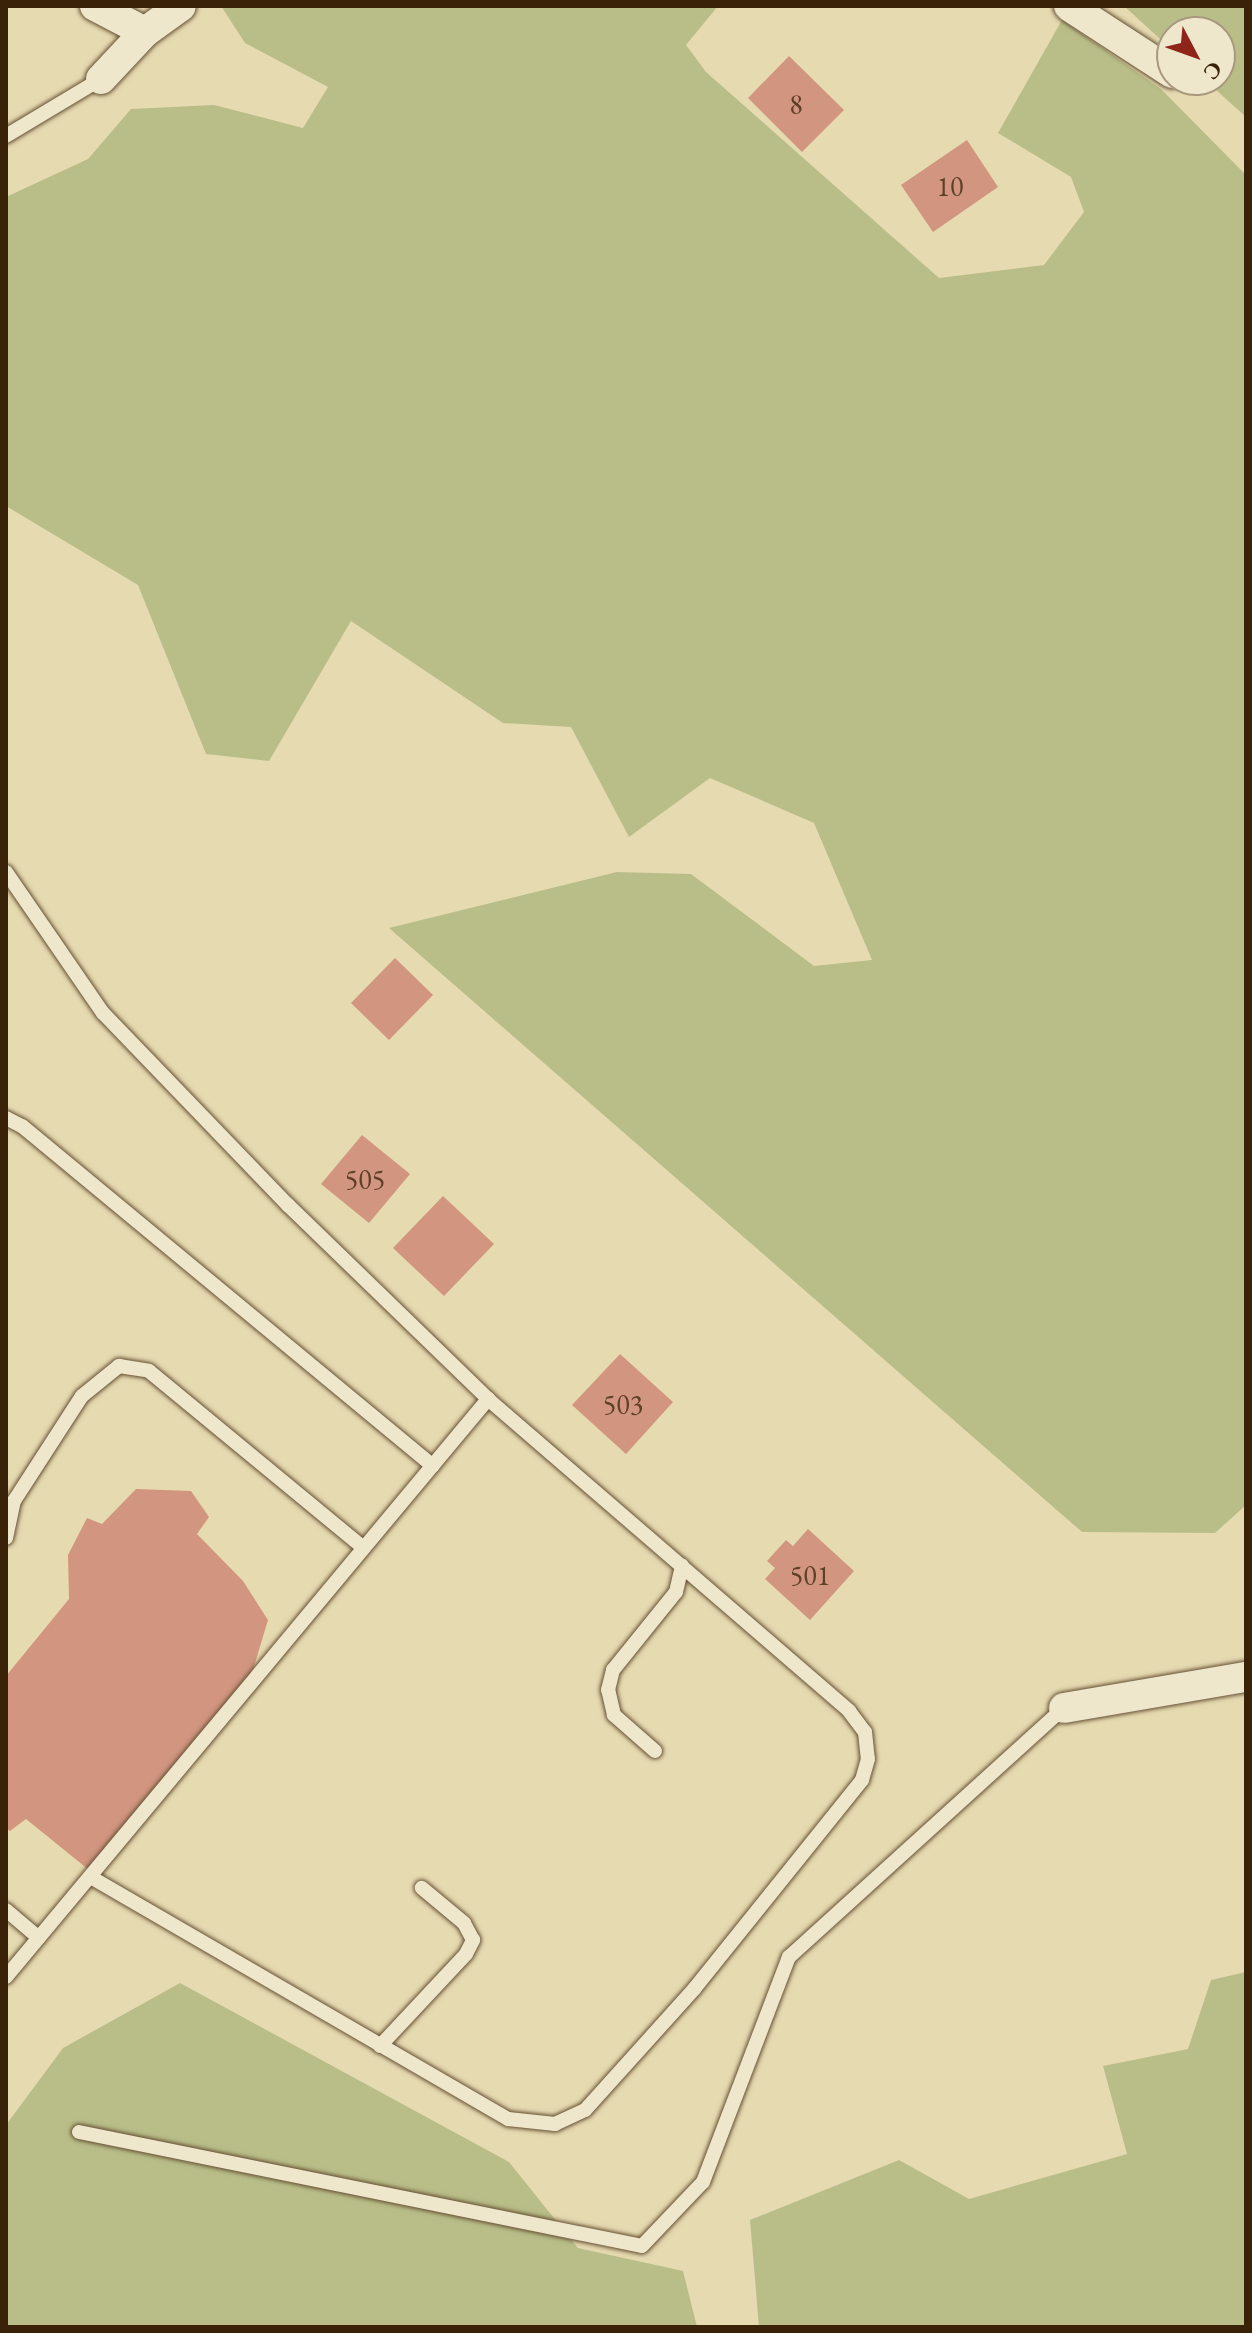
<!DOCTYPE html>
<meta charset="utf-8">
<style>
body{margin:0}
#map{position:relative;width:1252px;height:2333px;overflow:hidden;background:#e6dab1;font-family:"EB Garamond",serif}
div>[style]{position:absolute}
.green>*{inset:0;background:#b9be89}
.building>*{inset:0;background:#d19580}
.roads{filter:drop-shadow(0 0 2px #655033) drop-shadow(0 0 2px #655033)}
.lane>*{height:14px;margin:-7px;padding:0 7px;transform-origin:7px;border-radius:7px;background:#efe7cc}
.street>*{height:30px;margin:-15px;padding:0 15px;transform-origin:15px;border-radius:15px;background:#efe7cc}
span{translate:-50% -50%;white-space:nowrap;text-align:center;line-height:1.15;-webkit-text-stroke:7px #efe7cc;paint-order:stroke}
.number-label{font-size:28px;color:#603f27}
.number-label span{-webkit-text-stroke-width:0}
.frame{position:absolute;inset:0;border:8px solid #3a2209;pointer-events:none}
.north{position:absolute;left:1156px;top:16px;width:80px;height:80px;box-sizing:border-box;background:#efe7cc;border:2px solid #a7987e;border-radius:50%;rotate:131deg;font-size:22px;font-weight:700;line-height:32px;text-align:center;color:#3a2209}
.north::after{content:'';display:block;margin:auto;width:28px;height:36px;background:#8f2418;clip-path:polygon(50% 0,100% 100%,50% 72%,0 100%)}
</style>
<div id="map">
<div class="green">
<i style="clip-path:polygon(221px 6px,718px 6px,686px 45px,706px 72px,939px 278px,1044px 265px,1084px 212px,1071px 177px,998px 133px,1062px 20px,1161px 89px,1246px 175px,1246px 1505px,1215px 1533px,1082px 1532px,389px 928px,617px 872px,691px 874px,814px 966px,872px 960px,814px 823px,710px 778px,629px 837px,571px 727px,503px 723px,351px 621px,269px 761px,206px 754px,138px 585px,6px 506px,6px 197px,88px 159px,131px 109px,214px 105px,303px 128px,328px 87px,245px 43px)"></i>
<i style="clip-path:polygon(1124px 6px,1246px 6px,1246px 117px,1205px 80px,1220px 80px,1220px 32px,1172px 32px,1172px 50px)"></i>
<i style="clip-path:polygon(1246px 1972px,1246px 2327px,759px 2327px,750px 2220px,899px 2160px,969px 2199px,1127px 2154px,1103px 2066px,1188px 2049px,1211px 1980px)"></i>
<i style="clip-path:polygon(180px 1983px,509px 2162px,578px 2248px,683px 2271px,697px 2327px,6px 2327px,6px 2125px,63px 2048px)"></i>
</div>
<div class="building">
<i style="clip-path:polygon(789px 56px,844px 110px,802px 152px,748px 98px)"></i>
<i style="clip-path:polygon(967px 140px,998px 187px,933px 232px,901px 185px)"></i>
<i style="clip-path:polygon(395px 958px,433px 995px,389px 1040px,351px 1003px)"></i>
<i style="clip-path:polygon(362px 1135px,410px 1174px,369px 1223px,321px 1184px)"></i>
<i style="clip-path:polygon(443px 1196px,494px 1244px,444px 1296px,393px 1248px)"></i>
<i style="clip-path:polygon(620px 1354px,673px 1402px,626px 1454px,572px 1405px)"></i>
<i style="clip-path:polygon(136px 1489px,191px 1491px,209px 1517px,197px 1534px,243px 1581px,268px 1620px,252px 1673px,89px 1870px,26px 1819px,10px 1831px,6px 1828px,6px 1676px,69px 1599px,68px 1555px,87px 1518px,102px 1524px)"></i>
<i style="clip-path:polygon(808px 1529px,854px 1571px,810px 1620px,765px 1579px,775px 1568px,767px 1561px,786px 1540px,793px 1546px)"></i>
</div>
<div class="roads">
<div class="lane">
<i style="left:6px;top:136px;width:111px;rotate:-31deg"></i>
<i style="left:6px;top:872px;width:171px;rotate:55.5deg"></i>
<i style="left:103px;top:1013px;width:267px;rotate:46.1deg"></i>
<i style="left:288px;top:1205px;width:279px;rotate:44.1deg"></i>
<i style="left:488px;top:1399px;width:477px;rotate:40.8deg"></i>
<i style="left:849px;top:1711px;width:26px;rotate:53deg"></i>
<i style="left:865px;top:1732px;width:27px;rotate:84deg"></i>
<i style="left:868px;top:1759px;width:22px;rotate:106deg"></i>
<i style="left:862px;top:1780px;width:267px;rotate:128.8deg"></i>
<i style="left:695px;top:1988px;width:164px;rotate:132deg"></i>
<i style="left:585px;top:2110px;width:33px;rotate:155deg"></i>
<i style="left:555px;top:2124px;width:47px;rotate:-173.9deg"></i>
<i style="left:508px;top:2119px;width:482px;rotate:-149.9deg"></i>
<i style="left:6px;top:1118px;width:18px;rotate:27deg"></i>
<i style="left:22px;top:1126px;width:533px;rotate:39.6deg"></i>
<i style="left:6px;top:1538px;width:38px;rotate:-78deg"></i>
<i style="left:14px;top:1501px;width:125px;rotate:-57.1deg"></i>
<i style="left:82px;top:1396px;width:48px;rotate:-39deg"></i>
<i style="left:119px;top:1366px;width:30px;rotate:9deg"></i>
<i style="left:149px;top:1371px;width:278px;rotate:39.5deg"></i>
<i style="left:655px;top:1751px;width:55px;rotate:-138.7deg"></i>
<i style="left:614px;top:1715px;width:26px;rotate:-103deg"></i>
<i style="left:608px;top:1690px;width:21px;rotate:-76deg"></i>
<i style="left:613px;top:1670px;width:100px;rotate:-51.1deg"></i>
<i style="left:676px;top:1592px;width:27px;rotate:-77deg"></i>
<i style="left:6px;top:1910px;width:43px;rotate:40.3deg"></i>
<i style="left:6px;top:1977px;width:753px;rotate:-50.17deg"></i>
<i style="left:380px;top:2046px;width:126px;rotate:-46.9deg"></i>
<i style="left:466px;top:1954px;width:16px;rotate:-63deg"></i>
<i style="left:473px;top:1940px;width:19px;rotate:-118deg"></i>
<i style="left:464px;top:1923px;width:55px;rotate:-140.2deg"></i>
<i style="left:79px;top:2132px;width:574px;rotate:11.45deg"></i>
<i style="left:642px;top:2246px;width:88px;rotate:-46.4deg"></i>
<i style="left:703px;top:2182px;width:241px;rotate:-69.1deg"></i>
<i style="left:789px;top:1957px;width:371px;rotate:-42.2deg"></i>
</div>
<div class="street">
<i style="left:95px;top:6px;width:56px;rotate:27.5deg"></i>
<i style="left:1069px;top:6px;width:123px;rotate:33deg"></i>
<i style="left:101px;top:79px;width:64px;rotate:-46.9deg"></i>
<i style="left:145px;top:32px;width:44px;rotate:-35.8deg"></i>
<i style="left:1064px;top:1708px;width:185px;rotate:-9.7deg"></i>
</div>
</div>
<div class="number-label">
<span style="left:796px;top:104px">8</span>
<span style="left:950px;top:186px">10</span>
<span style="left:365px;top:1179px">505</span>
<span style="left:623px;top:1404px">503</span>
<span style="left:810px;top:1575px">501</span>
</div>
<div class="frame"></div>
<div class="north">С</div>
</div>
